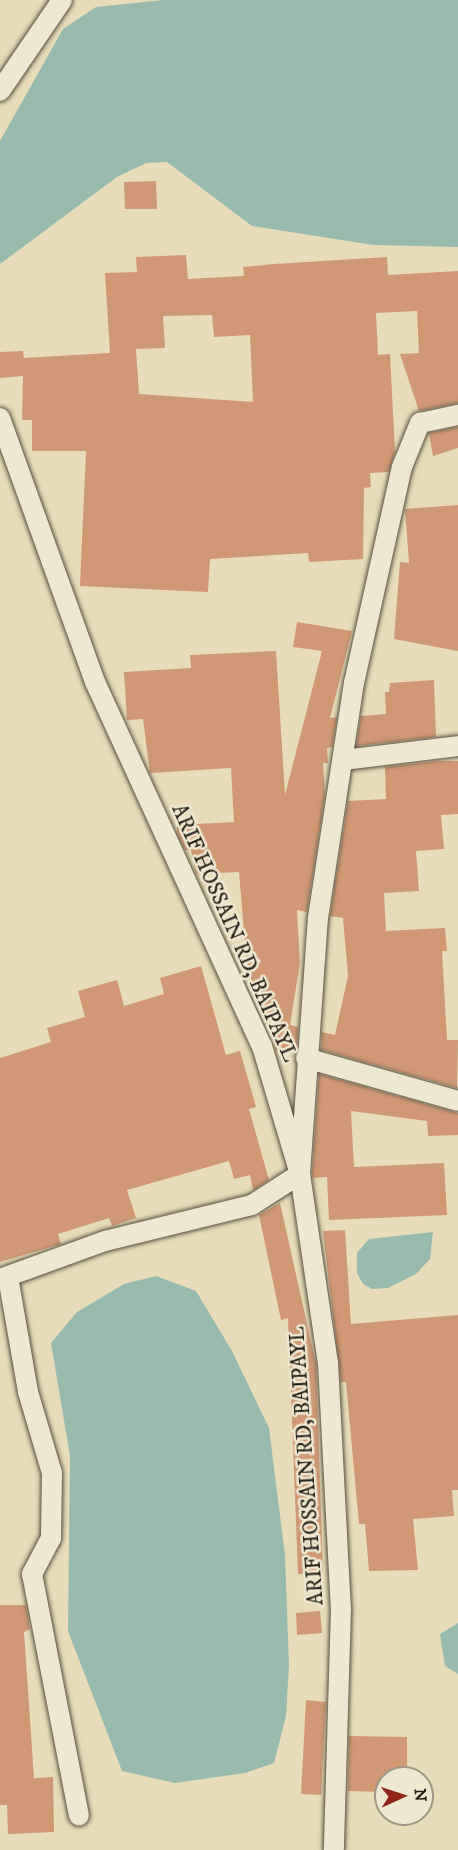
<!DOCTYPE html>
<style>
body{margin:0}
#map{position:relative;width:458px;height:1850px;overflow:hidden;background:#e7dcb7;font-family:"IM FELL DW Pica",serif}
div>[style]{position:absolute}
.water>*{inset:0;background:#97bcad}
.building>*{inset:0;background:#d09874}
.roads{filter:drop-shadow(0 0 2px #564e3d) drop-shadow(0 0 2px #564e3d)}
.street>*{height:20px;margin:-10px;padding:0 10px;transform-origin:10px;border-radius:10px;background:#efe8d0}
span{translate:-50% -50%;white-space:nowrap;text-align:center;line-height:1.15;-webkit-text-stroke:5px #efe8d0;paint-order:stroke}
.street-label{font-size:21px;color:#261e14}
.north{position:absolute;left:374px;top:1766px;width:60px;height:60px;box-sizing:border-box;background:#efe8d0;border:2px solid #9f9785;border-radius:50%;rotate:87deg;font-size:16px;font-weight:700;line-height:24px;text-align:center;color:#261e14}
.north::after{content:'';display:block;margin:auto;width:21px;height:27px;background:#8f2418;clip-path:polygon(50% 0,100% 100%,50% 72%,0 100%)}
</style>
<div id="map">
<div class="water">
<i style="clip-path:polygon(164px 0,458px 0,458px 247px,373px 245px,252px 226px,167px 162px,146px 163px,117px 177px,0 264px,0 141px,63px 29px,96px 7px)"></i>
<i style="clip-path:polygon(433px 1232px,430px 1259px,416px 1274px,388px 1288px,372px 1289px,363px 1284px,357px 1273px,357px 1253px,369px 1239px)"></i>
<i style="clip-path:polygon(156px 1276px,196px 1291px,232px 1351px,269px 1428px,285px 1555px,289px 1665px,286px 1716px,274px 1763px,245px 1773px,175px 1783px,122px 1771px,68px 1631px,70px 1456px,51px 1343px,77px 1312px,124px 1284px)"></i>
<i style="clip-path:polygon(458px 1623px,458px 1674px,445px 1666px,440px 1634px)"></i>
</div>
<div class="building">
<i style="clip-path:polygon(156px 181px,157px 209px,125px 209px,124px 182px)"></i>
<i style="clip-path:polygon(evenodd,186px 255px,188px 279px,244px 276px,243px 267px,274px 264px,387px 257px,388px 275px,458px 271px,458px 403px,419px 411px,400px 354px,419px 353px,417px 311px,376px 313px,378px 355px,390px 354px,395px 452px,389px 472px,370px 473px,371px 487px,364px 488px,363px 559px,309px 562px,308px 553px,210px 559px,208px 592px,80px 586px,86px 451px,32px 451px,32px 420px,22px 420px,23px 376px,0 378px,0 352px,23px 351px,24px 358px,110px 353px,105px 273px,137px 272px,136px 257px,186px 255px,212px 315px,214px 337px,250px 335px,253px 402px,139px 394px,136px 349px,165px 348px,163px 316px,212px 315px)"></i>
<i style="clip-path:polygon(458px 427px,458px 448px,433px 456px,429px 433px)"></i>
<i style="clip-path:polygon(458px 505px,458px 651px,394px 639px,400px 562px,409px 563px,405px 509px)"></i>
<i style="clip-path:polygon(297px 622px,352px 631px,330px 718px,337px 717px,332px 747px,327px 748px,328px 763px,323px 763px,325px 794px,307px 912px,297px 910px,300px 963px,290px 1025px,298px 1027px,297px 1050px,276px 1051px,247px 967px,239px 872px,196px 874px,191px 850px,185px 850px,177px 832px,177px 825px,234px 822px,231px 768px,150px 773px,143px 719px,127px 720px,124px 672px,191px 668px,190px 655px,276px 651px,285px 795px,322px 651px,293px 647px)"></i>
<i style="clip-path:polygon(434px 680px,436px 737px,356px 746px,361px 716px,386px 714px,385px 692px,389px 692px,390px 683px)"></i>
<i style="clip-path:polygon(437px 761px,458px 761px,458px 814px,441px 815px,444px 849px,416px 851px,419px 891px,384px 893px,386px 931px,445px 928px,447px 951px,442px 951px,447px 1040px,458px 1040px,457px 1088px,321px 1050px,322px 1032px,335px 1035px,348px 976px,343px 918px,330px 916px,348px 801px,386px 799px,385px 767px)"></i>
<i style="clip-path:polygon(201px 966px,226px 1055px,240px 1051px,256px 1107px,249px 1109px,269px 1180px,253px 1190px,250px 1175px,234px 1179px,229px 1161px,127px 1190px,136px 1218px,112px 1226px,109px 1218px,58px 1234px,61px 1244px,0 1262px,0 1058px,51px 1042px,47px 1028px,85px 1017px,78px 991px,117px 980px,124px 1006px,164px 994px,160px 978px)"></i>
<i style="clip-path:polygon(319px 1074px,458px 1113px,458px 1135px,428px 1136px,427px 1121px,351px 1111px,354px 1167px,444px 1163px,447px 1215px,329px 1220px,327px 1177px,313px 1178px,312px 1174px)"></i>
<i style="clip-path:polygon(280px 1203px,316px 1364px,323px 1573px,298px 1574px,288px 1318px,281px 1320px,259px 1215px)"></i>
<i style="clip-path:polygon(345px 1230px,351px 1324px,458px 1315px,458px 1490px,452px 1490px,454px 1516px,413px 1519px,418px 1570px,369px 1571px,365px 1524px,359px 1524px,346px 1382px,341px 1382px,323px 1231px)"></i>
<i style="clip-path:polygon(0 1605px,26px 1605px,30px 1629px,24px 1632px,34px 1778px,53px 1777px,54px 1832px,8px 1834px,7px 1805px,0 1805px)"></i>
<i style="clip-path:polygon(320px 1611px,322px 1633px,297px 1635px,296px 1613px)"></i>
<i style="clip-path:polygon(306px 1700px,326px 1702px,321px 1795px,301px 1794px)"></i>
<i style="clip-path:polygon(349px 1736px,407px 1737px,407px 1778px,386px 1778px,386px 1792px,348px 1791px)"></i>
</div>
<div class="roads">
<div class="street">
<i style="left:0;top:91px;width:110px;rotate:-55.7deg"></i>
<i style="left:0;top:418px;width:281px;rotate:70.2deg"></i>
<i style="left:95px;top:682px;width:400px;rotate:65.4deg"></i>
<i style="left:262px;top:1046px;width:134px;rotate:73.5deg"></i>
<i style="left:300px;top:1174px;width:191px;rotate:81.6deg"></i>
<i style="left:328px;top:1363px;width:245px;rotate:87deg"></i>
<i style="left:341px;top:1608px;width:242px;rotate:91.7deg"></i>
<i style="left:343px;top:760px;width:116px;rotate:-6.9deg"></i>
<i style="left:306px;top:1058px;width:158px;rotate:15.8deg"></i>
<i style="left:8px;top:1277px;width:117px;rotate:80.1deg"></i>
<i style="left:28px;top:1392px;width:84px;rotate:73.5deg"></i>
<i style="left:52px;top:1473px;width:65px;rotate:90.9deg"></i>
<i style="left:51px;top:1538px;width:41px;rotate:117.8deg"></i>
<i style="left:32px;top:1574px;width:246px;rotate:79deg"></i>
<i style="left:0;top:1279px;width:112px;rotate:-19.9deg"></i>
<i style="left:105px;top:1241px;width:151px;rotate:-13.8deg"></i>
<i style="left:252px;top:1205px;width:57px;rotate:-32.9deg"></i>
<i style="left:300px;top:1174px;width:257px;rotate:-86deg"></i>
<i style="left:318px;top:918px;width:238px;rotate:-81.3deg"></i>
<i style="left:354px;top:683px;width:221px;rotate:-77.5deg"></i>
<i style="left:402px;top:467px;width:48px;rotate:-67.8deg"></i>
<i style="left:420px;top:423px;width:39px;rotate:-12deg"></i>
</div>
</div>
<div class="street-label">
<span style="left:234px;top:933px;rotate:66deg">ARIF HOSSAIN RD, BAIPAYL</span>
<span style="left:307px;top:1466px;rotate:-94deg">ARIF HOSSAIN RD, BAIPAYL</span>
</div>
<div class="north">N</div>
</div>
